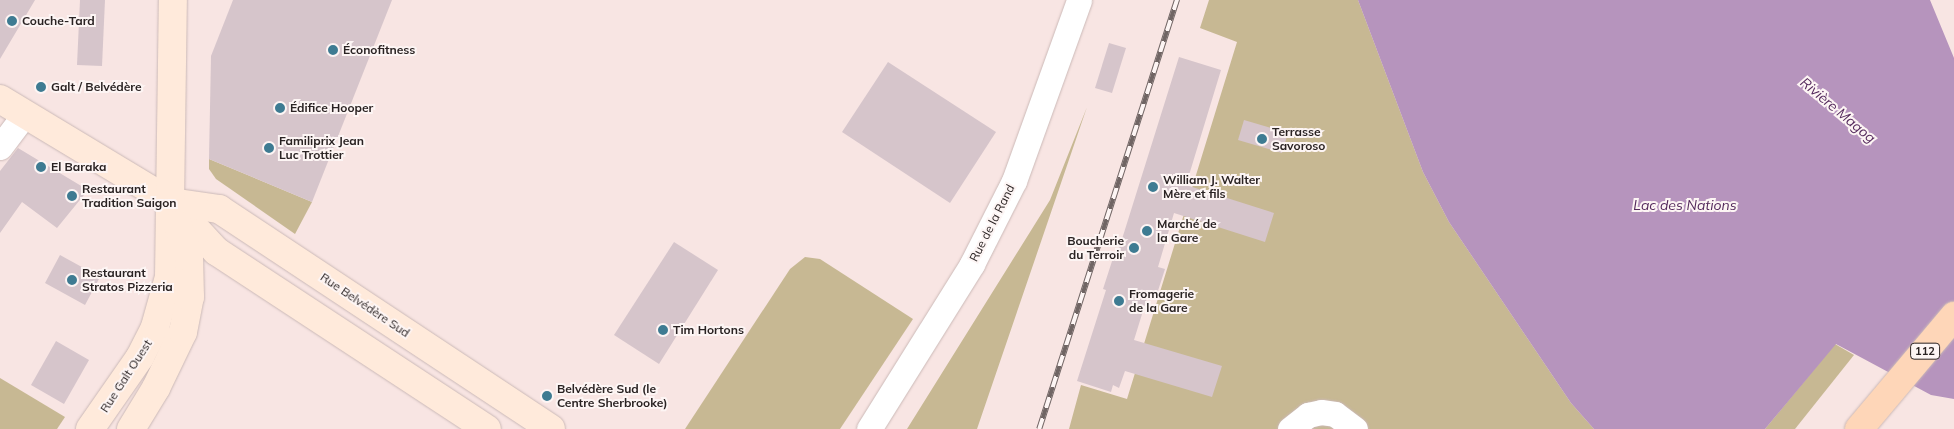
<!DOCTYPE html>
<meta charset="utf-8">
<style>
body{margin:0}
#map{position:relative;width:1954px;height:429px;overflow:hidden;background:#f8e5e3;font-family:Mulish,sans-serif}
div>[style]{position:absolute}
.green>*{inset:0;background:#c7b893}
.water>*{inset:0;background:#b694bd}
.building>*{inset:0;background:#d6c5cb}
.roads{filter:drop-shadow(0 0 1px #cbb9b7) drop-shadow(0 0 1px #cbb9b7)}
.street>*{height:25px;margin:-12.5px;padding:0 12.5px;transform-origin:12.5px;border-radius:12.5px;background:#fff}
.secondary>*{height:28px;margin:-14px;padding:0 14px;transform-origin:14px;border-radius:14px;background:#ffeadb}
.primary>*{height:28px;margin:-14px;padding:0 14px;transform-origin:14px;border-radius:14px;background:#fed6b8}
.rail>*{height:5.5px;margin-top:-2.75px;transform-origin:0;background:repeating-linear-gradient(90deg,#fdf5f4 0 11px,#706564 0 22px);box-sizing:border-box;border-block:1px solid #706564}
.dots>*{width:14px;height:14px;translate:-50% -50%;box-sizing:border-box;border:2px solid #fdf5f4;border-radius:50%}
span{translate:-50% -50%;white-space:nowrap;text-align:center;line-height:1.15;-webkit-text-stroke:4px #fdf5f4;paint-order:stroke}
.shield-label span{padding:1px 4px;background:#fdf5f4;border:1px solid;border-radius:4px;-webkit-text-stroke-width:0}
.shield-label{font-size:11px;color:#2a2323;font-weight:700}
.poi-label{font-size:12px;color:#2a2323;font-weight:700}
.left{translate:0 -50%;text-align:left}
.right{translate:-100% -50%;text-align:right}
.street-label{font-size:12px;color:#2a2323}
.water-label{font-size:14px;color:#54295c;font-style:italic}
</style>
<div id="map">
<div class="green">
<i style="clip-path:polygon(1209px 0,1358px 0,1423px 172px,1449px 222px,1571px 403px,1594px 429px,1069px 429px,1081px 385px,1127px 399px,1237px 42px,1200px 28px)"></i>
<i style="clip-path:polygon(1087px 107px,977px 429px,907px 429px,1050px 200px)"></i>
<i style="clip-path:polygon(209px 159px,312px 202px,295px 234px,216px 179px,209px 169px)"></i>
<i style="clip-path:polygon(805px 257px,820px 259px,913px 319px,840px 429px,685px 429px,790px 269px)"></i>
<i style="clip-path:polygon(1835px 344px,1854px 355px,1795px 429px,1765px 429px)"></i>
<i style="clip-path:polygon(0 378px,65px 417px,57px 429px,0 429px)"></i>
</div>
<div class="water">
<i style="clip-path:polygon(1358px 0,1930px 0,1954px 58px,1954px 399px,1931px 395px,1836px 344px,1765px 429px,1594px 429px,1571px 403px,1449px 222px,1423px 172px)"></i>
</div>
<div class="building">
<i style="clip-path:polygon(0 0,35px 0,0 59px)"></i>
<i style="clip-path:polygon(80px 0,105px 0,102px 66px,77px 65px)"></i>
<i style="clip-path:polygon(233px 0,392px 0,312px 202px,209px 159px,211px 56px)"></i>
<i style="clip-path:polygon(1109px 43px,1126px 48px,1112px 93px,1095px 88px)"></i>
<i style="clip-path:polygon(1179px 57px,1221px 70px,1186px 185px,1274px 213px,1265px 242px,1174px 213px,1158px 267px,1165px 269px,1155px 300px,1147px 298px,1134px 340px,1222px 366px,1212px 397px,1125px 371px,1119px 388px,1113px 385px,1111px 392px,1077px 381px,1106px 290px,1103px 289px,1114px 255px,1117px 255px)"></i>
<i style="clip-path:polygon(888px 62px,996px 132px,950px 203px,842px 132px)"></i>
<i style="clip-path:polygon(1244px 120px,1288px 133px,1282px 153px,1238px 140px)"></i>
<i style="clip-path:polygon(18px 148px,88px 190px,57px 228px,22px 202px,0 233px,0 171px)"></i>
<i style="clip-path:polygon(674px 242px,718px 270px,659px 364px,614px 335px)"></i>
<i style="clip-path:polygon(60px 255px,100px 277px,85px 305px,45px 283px)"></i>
<i style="clip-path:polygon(56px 341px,89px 360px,64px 404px,31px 385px)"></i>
</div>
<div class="roads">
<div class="street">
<i style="left:0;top:147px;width:41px;rotate:-52.9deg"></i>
<i style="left:869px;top:429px;width:195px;rotate:-58deg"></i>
<i style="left:972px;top:264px;width:93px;rotate:-63.2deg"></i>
<i style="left:1014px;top:181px;width:192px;rotate:-70.2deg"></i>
<i style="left:1290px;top:429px;width:23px;rotate:-38deg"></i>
<i style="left:1308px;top:415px;width:13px;rotate:-13deg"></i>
<i style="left:1321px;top:412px;width:14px;rotate:8deg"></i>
<i style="left:1335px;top:414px;width:25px;rotate:37deg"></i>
</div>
<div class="secondary">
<i style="left:0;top:99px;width:200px;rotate:31.1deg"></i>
<i style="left:171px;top:202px;width:67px;rotate:47.4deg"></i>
<i style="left:216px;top:251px;width:324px;rotate:33.3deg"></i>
<i style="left:171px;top:202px;width:49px;rotate:8.3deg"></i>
<i style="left:219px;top:209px;width:398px;rotate:33.5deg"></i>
<i style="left:90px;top:429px;width:88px;rotate:-55.2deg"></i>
<i style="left:140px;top:357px;width:34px;rotate:-63deg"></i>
<i style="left:155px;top:327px;width:52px;rotate:-74.4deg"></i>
<i style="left:169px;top:277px;width:277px;rotate:-89.2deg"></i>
<i style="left:131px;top:429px;width:48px;rotate:-58.6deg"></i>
<i style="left:156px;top:388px;width:62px;rotate:-64.3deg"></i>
<i style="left:183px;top:332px;width:36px;rotate:-79deg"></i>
<i style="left:190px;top:297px;width:40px;rotate:-91.4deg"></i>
<i style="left:189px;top:257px;width:34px;rotate:-109deg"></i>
</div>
<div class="primary">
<i style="left:1859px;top:429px;width:148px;rotate:-49.9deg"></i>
</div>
</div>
<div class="rail">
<i style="left:1039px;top:429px;width:451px;rotate:-72.2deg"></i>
</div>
<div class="dots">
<i style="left:12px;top:21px;background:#3e7b92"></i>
<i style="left:333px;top:50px;background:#3e7b92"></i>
<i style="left:41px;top:87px;background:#3e7b92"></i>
<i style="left:280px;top:108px;background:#3e7b92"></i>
<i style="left:1262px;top:139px;background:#3e7b92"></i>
<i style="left:269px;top:148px;background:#3e7b92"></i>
<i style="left:41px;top:167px;background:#3e7b92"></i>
<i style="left:1153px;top:187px;background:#3e7b92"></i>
<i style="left:72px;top:196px;background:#3e7b92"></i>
<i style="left:1147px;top:231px;background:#3e7b92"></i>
<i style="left:1134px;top:248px;background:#3e7b92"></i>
<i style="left:72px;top:280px;background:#3e7b92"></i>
<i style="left:1119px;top:301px;background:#3e7b92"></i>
<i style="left:663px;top:330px;background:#3e7b92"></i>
<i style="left:547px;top:396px;background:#3e7b92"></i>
</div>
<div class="shield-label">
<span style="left:1925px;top:351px">112</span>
</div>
<div class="poi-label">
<span class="left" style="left:22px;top:21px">Couche-Tard</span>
<span class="left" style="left:343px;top:50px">Éconofitness</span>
<span class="left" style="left:51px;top:87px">Galt / Belvédère</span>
<span class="left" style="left:290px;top:108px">Édifice Hooper</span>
<span class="left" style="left:1272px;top:139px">Terrasse<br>Savoroso</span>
<span class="left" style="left:279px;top:148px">Familiprix Jean<br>Luc Trottier</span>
<span class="left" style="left:51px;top:167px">El Baraka</span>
<span class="left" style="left:1163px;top:187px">William J. Walter<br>Mère et fils</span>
<span class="left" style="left:82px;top:196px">Restaurant<br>Tradition Saigon</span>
<span class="left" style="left:1157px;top:231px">Marché de<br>la Gare</span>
<span class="right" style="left:1124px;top:248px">Boucherie<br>du Terroir</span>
<span class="left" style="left:82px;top:280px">Restaurant<br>Stratos Pizzeria</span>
<span class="left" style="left:1129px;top:301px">Fromagerie<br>de la Gare</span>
<span class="left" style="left:673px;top:330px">Tim Hortons</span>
<span class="left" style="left:557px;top:396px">Belvédère Sud (le<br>Centre Sherbrooke)</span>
</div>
<div class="street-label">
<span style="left:992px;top:223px;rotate:-63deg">Rue de la Rand</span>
<span style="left:365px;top:305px;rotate:34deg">Rue Belvédère Sud</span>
<span style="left:126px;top:376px;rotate:-57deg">Rue Galt Ouest</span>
</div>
<div class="water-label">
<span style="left:1838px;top:110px;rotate:40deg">Rivière Magog</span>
<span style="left:1685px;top:205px">Lac des Nations</span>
</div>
</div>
